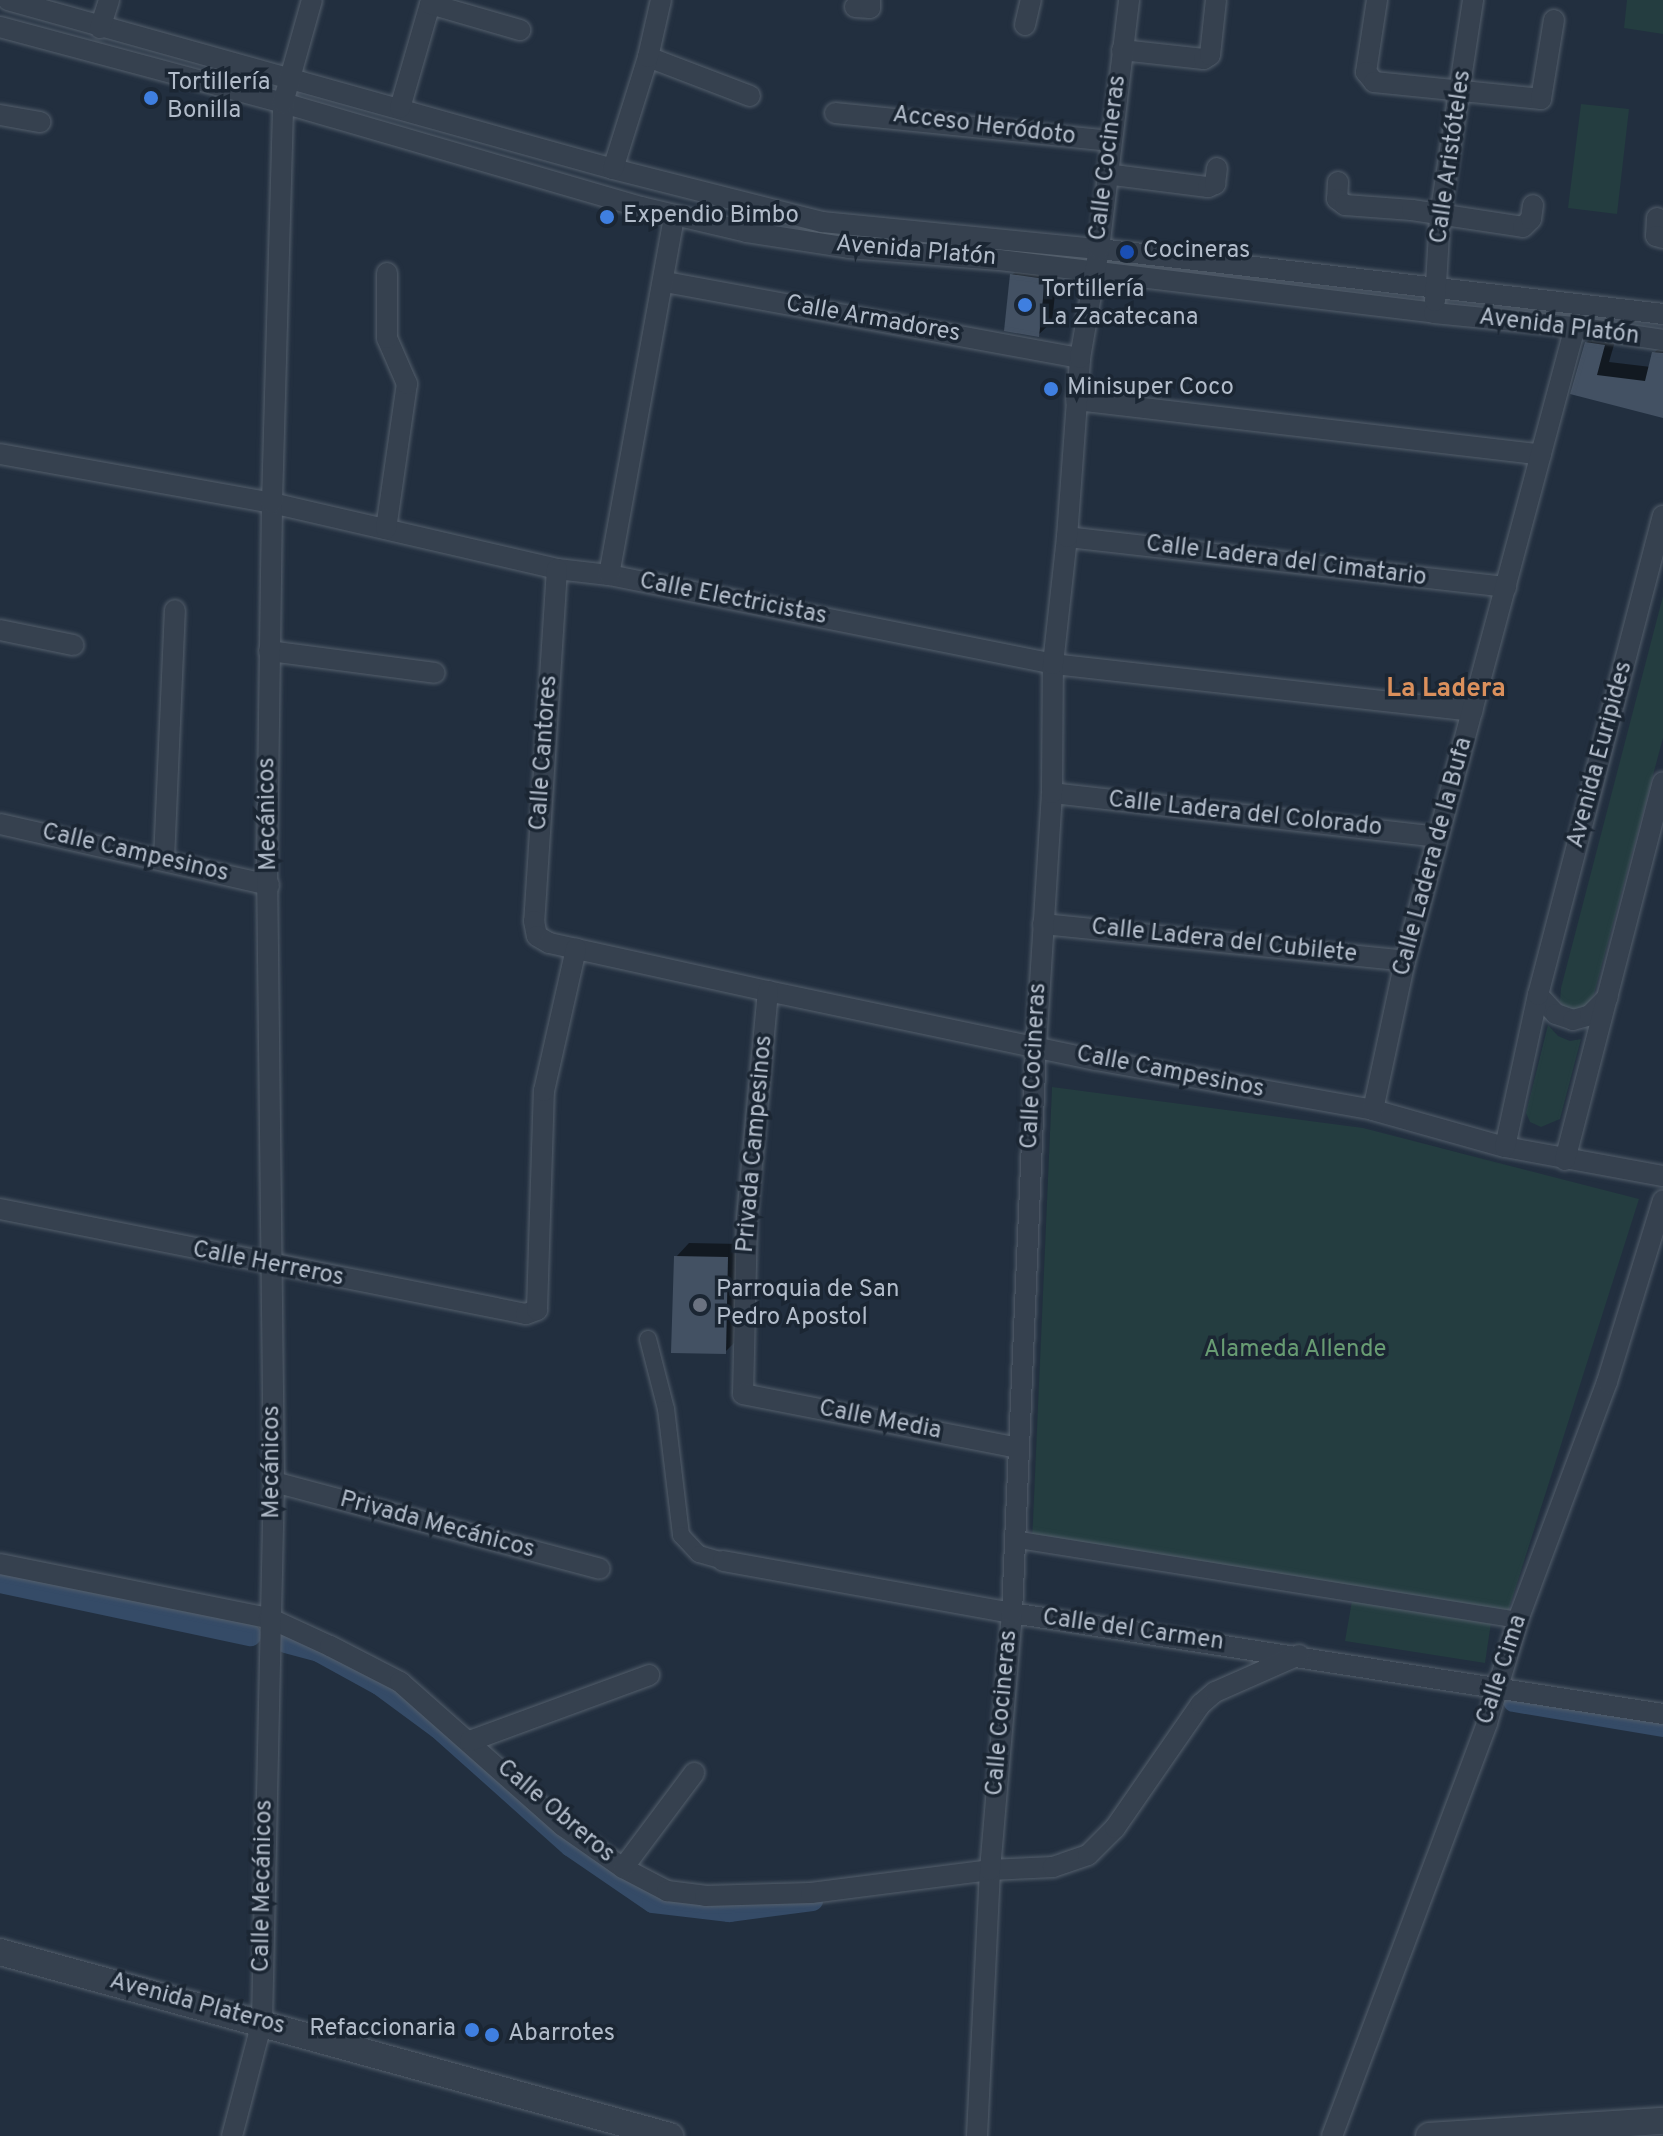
<!DOCTYPE html>
<meta charset="utf-8">
<style>
body{margin:0}
#map{position:relative;width:1663px;height:2136px;overflow:hidden;background:#222f3f;font-family:Overpass,sans-serif}
div>[style]{position:absolute}
.green>*{inset:0;background:#243d40}
.shadow>*{inset:0;background:#0007}
.canal>*{height:22px;margin:-11px;padding:0 11px;transform-origin:11px;border-radius:11px;background:#354b67}
.building>*{inset:0;background:#435163}
.roads{filter:drop-shadow(0 0 2px #545f6c) drop-shadow(0 0 2px #545f6c)}
.pedestrian>*{height:16px;margin:-8px;padding:0 8px;transform-origin:8px;border-radius:8px;background:#36414f}
.minor>*{height:20px;margin:-10px;padding:0 10px;transform-origin:10px;border-radius:10px;background:#36414f}
.tertiary>*{height:26px;margin:-13px;padding:0 13px;transform-origin:13px;border-radius:13px;background:#36414f}
.dots>*{width:22px;height:22px;translate:-50% -50%;box-sizing:border-box;border:4px solid #1b2633;border-radius:50%}
span{translate:-50% -50%;white-space:nowrap;text-align:center;line-height:1.15;-webkit-text-stroke:7px #1b2633;paint-order:stroke}
.poi-label{font-size:24px;color:#b2bcca}
.left{translate:0 -50%;text-align:left}
.right{translate:-100% -50%;text-align:right}
.street-label{font-size:24px;color:#b2bcca}
.park-label{font-size:24px;color:#689c73}
.neighbourhood-label{font-size:26px;color:#db905c;font-weight:700}
</style>
<div id="map">
<div class="green">
<i style="clip-path:polygon(1627px 0,1663px 0,1663px 34px,1624px 28px)"></i>
<i style="clip-path:polygon(1581px 104px,1629px 109px,1617px 214px,1568px 208px)"></i>
<i style="clip-path:polygon(1663px 596px,1663px 738px,1594px 994px,1586px 1008px,1570px 1013px,1560px 1002px,1561px 988px)"></i>
<i style="clip-path:polygon(1548px 1025px,1558px 1036px,1570px 1041px,1581px 1039px,1560px 1119px,1541px 1127px,1530px 1122px,1526px 1113px)"></i>
<i style="clip-path:polygon(1052px 1087px,1363px 1128px,1639px 1199px,1506px 1618px,1492px 1616px,1485px 1663px,1345px 1641px,1353px 1595px,1032px 1542px)"></i>
</div>
<div class="shadow">
<i style="clip-path:polygon(1025px 262px,1058px 266px,1052px 322px,1038px 335px,1012px 275px)"></i>
<i style="clip-path:polygon(1600px 329px,1618px 331px,1609px 362px,1651px 367px,1654px 353px,1663px 344px,1663px 416px,1573px 393px,1586px 343px)"></i>
<i style="clip-path:polygon(689px 1243px,741px 1244px,739px 1338px,725px 1352px,676px 1257px)"></i>
</div>
<div class="canal">
<i style="left:0;top:1582px;width:256px;rotate:12deg"></i>
<i style="left:286px;top:1642px;width:34px;rotate:15deg"></i>
<i style="left:319px;top:1651px;width:68px;rotate:28.8deg"></i>
<i style="left:379px;top:1684px;width:74px;rotate:36.3deg"></i>
<i style="left:439px;top:1728px;width:177px;rotate:41.8deg"></i>
<i style="left:571px;top:1846px;width:99px;rotate:34.3deg"></i>
<i style="left:653px;top:1902px;width:77px;rotate:6.8deg"></i>
<i style="left:729px;top:1911px;width:84px;rotate:-7.5deg"></i>
<i style="left:1514px;top:1701px;width:151px;rotate:9.5deg"></i>
</div>
<div class="building">
<i style="clip-path:polygon(1010px 274px,1045px 279px,1039px 337px,1004px 331px)"></i>
<i style="clip-path:polygon(1585px 342px,1605px 345px,1597px 375px,1645px 381px,1652px 352px,1663px 353px,1663px 418px,1570px 394px)"></i>
<i style="clip-path:polygon(674px 1256px,728px 1257px,726px 1354px,671px 1353px)"></i>
</div>
<div class="roads">
<div class="pedestrian">
<i style="left:648px;top:1339px;width:72px;rotate:75.6deg"></i>
<i style="left:666px;top:1409px;width:127px;rotate:83.2deg"></i>
<i style="left:681px;top:1535px;width:26px;rotate:47deg"></i>
<i style="left:699px;top:1554px;width:25px;rotate:16deg"></i>
<i style="left:1013px;top:1539px;width:511px;rotate:9.11deg"></i>
</div>
<div class="minor">
<i style="left:8px;top:0;width:628px;rotate:15.61deg"></i>
<i style="left:613px;top:169px;width:216px;rotate:14.2deg"></i>
<i style="left:822px;top:222px;width:278px;rotate:5.6deg"></i>
<i style="left:1099px;top:249px;width:568px;rotate:6.57deg"></i>
<i style="left:1377px;top:0;width:73px;rotate:98.7deg"></i>
<i style="left:1366px;top:72px;width:13px;rotate:51deg"></i>
<i style="left:1374px;top:82px;width:168px;rotate:5.8deg"></i>
<i style="left:1541px;top:99px;width:80px;rotate:-80.7deg"></i>
<i style="left:855px;top:7px;width:15px;rotate:4deg"></i>
<i style="left:870px;top:8px;width:8px;rotate:-90deg"></i>
<i style="left:1025px;top:25px;width:26px;rotate:-77deg"></i>
<i style="left:0;top:27px;width:293px;rotate:15deg"></i>
<i style="left:283px;top:103px;width:373px;rotate:16.2deg"></i>
<i style="left:641px;top:207px;width:109px;rotate:13.3deg"></i>
<i style="left:747px;top:232px;width:103px;rotate:8.9deg"></i>
<i style="left:849px;top:248px;width:150px;rotate:4.6deg"></i>
<i style="left:999px;top:260px;width:438px;rotate:6.9deg"></i>
<i style="left:1434px;top:313px;width:142px;rotate:5.7deg"></i>
<i style="left:1575px;top:327px;width:89px;rotate:8.4deg"></i>
<i style="left:100px;top:28px;width:29px;rotate:-72deg"></i>
<i style="left:1122px;top:50px;width:82px;rotate:6.3deg"></i>
<i style="left:1204px;top:59px;width:7px;rotate:-34deg"></i>
<i style="left:1210px;top:55px;width:55px;rotate:-83.8deg"></i>
<i style="left:648px;top:57px;width:109px;rotate:20.9deg"></i>
<i style="left:400px;top:108px;width:108px;rotate:-73.9deg"></i>
<i style="left:430px;top:4px;width:94px;rotate:16.1deg"></i>
<i style="left:835px;top:113px;width:275px;rotate:5.8deg"></i>
<i style="left:0;top:115px;width:41px;rotate:9.9deg"></i>
<i style="left:613px;top:169px;width:117px;rotate:-72.6deg"></i>
<i style="left:648px;top:57px;width:58px;rotate:-77.2deg"></i>
<i style="left:1106px;top:174px;width:103px;rotate:7.3deg"></i>
<i style="left:1208px;top:187px;width:8px;rotate:-23deg"></i>
<i style="left:1215px;top:184px;width:16px;rotate:-83deg"></i>
<i style="left:1338px;top:182px;width:17px;rotate:93deg"></i>
<i style="left:1337px;top:199px;width:10px;rotate:37deg"></i>
<i style="left:1345px;top:205px;width:67px;rotate:4.3deg"></i>
<i style="left:1412px;top:210px;width:112px;rotate:8.7deg"></i>
<i style="left:1523px;top:227px;width:11px;rotate:-45deg"></i>
<i style="left:1531px;top:219px;width:14px;rotate:-82deg"></i>
<i style="left:1657px;top:218px;width:18px;rotate:93deg"></i>
<i style="left:1656px;top:236px;width:7px;rotate:16deg"></i>
<i style="left:665px;top:282px;width:422px;rotate:10.4deg"></i>
<i style="left:1435px;top:301px;width:85px;rotate:-86.6deg"></i>
<i style="left:1440px;top:216px;width:219px;rotate:-81.3deg"></i>
<i style="left:1076px;top:400px;width:468px;rotate:6.7deg"></i>
<i style="left:0;top:454px;width:276px;rotate:10.2deg"></i>
<i style="left:272px;top:503px;width:293px;rotate:13deg"></i>
<i style="left:557px;top:569px;width:52px;rotate:6.6deg"></i>
<i style="left:609px;top:575px;width:453px;rotate:11.3deg"></i>
<i style="left:1053px;top:664px;width:422px;rotate:6.4deg"></i>
<i style="left:386px;top:529px;width:147px;rotate:-81.8deg"></i>
<i style="left:407px;top:384px;width:50px;rotate:-113.5deg"></i>
<i style="left:387px;top:338px;width:65px;rotate:-90deg"></i>
<i style="left:1067px;top:537px;width:442px;rotate:6.5deg"></i>
<i style="left:557px;top:569px;width:353px;rotate:93.7deg"></i>
<i style="left:534px;top:921px;width:15px;rotate:79deg"></i>
<i style="left:537px;top:936px;width:14px;rotate:30deg"></i>
<i style="left:549px;top:943px;width:224px;rotate:12.4deg"></i>
<i style="left:768px;top:991px;width:335px;rotate:11.9deg"></i>
<i style="left:1096px;top:1060px;width:281px;rotate:10.2deg"></i>
<i style="left:1373px;top:1110px;width:137px;rotate:15.7deg"></i>
<i style="left:1505px;top:1147px;width:161px;rotate:10.4deg"></i>
<i style="left:609px;top:575px;width:365px;rotate:-79.7deg"></i>
<i style="left:0;top:630px;width:75px;rotate:11.6deg"></i>
<i style="left:269px;top:651px;width:167px;rotate:7.5deg"></i>
<i style="left:1052px;top:793px;width:388px;rotate:6.5deg"></i>
<i style="left:0;top:824px;width:276px;rotate:12.8deg"></i>
<i style="left:164px;top:860px;width:250px;rotate:-87.5deg"></i>
<i style="left:1043px;top:924px;width:364px;rotate:5.8deg"></i>
<i style="left:768px;top:991px;width:229px;rotate:95.3deg"></i>
<i style="left:747px;top:1219px;width:175px;rotate:91.3deg"></i>
<i style="left:743px;top:1394px;width:279px;rotate:11.1deg"></i>
<i style="left:1538px;top:995px;width:26px;rotate:47deg"></i>
<i style="left:1556px;top:1014px;width:18px;rotate:19deg"></i>
<i style="left:1573px;top:1020px;width:18px;rotate:-16deg"></i>
<i style="left:1590px;top:1015px;width:25px;rotate:-45deg"></i>
<i style="left:1373px;top:1110px;width:152px;rotate:-77.9deg"></i>
<i style="left:1405px;top:961px;width:656px;rotate:-74.99deg"></i>
<i style="left:1505px;top:1147px;width:156px;rotate:-77.8deg"></i>
<i style="left:1538px;top:995px;width:495px;rotate:-75.4deg"></i>
<i style="left:1565px;top:1160px;width:390px;rotate:-75.5deg"></i>
<i style="left:0;top:1209px;width:536px;rotate:11.29deg"></i>
<i style="left:526px;top:1314px;width:12px;rotate:-20deg"></i>
<i style="left:537px;top:1310px;width:219px;rotate:-88.2deg"></i>
<i style="left:544px;top:1091px;width:146px;rotate:-77.3deg"></i>
<i style="left:274px;top:1482px;width:337px;rotate:14.9deg"></i>
<i style="left:723px;top:1561px;width:294px;rotate:10.2deg"></i>
<i style="left:1012px;top:1613px;width:659px;rotate:8.82deg"></i>
<i style="left:0;top:1564px;width:274px;rotate:11.4deg"></i>
<i style="left:269px;top:1618px;width:67px;rotate:24.7deg"></i>
<i style="left:330px;top:1646px;width:79px;rotate:27.2deg"></i>
<i style="left:400px;top:1682px;width:217px;rotate:41.5deg"></i>
<i style="left:563px;top:1826px;width:73px;rotate:35deg"></i>
<i style="left:623px;top:1868px;width:50px;rotate:27.6deg"></i>
<i style="left:667px;top:1891px;width:38px;rotate:7deg"></i>
<i style="left:705px;top:1896px;width:106px;rotate:-1.6deg"></i>
<i style="left:811px;top:1893px;width:180px;rotate:-7.3deg"></i>
<i style="left:990px;top:1870px;width:63px;rotate:-2.7deg"></i>
<i style="left:1053px;top:1867px;width:37px;rotate:-19deg"></i>
<i style="left:1088px;top:1855px;width:38px;rotate:-45deg"></i>
<i style="left:1115px;top:1828px;width:151px;rotate:-55.3deg"></i>
<i style="left:1201px;top:1704px;width:18px;rotate:-41deg"></i>
<i style="left:1215px;top:1692px;width:92px;rotate:-23.8deg"></i>
<i style="left:470px;top:1741px;width:191px;rotate:-20.2deg"></i>
<i style="left:623px;top:1868px;width:119px;rotate:-53.2deg"></i>
<i style="left:232px;top:2136px;width:118px;rotate:-75.3deg"></i>
<i style="left:262px;top:2022px;width:540px;rotate:-88.73deg"></i>
<i style="left:274px;top:1482px;width:619px;rotate:-90.65deg"></i>
<i style="left:267px;top:863px;width:360px;rotate:-89.2deg"></i>
<i style="left:272px;top:503px;width:400px;rotate:-88.4deg"></i>
<i style="left:283px;top:103px;width:107px;rotate:-74.3deg"></i>
<i style="left:977px;top:2136px;width:266px;rotate:-87.2deg"></i>
<i style="left:990px;top:1870px;width:258px;rotate:-85.1deg"></i>
<i style="left:1012px;top:1613px;width:567px;rotate:-87.57deg"></i>
<i style="left:1036px;top:1047px;width:255px;rotate:-86.4deg"></i>
<i style="left:1052px;top:793px;width:129px;rotate:-89.6deg"></i>
<i style="left:1053px;top:664px;width:128px;rotate:-83.7deg"></i>
<i style="left:1067px;top:537px;width:179px;rotate:-85.8deg"></i>
<i style="left:1080px;top:358px;width:111px;rotate:-80.1deg"></i>
<i style="left:1099px;top:249px;width:251px;rotate:-83.1deg"></i>
<i style="left:1332px;top:2136px;width:441px;rotate:-69.4deg"></i>
<i style="left:1487px;top:1723px;width:108px;rotate:-73.2deg"></i>
<i style="left:1518px;top:1620px;width:254px;rotate:-69.5deg"></i>
<i style="left:1607px;top:1382px;width:190px;rotate:-72.9deg"></i>
</div>
<div class="tertiary">
<i style="left:0;top:1952px;width:695px;rotate:15.36deg"></i>
<i style="left:1429px;top:2136px;width:234px;rotate:-3.7deg"></i>
</div>
</div>
<div class="dots">
<i style="left:151px;top:98px;background:#3f7fe0"></i>
<i style="left:607px;top:217px;background:#3f7fe0"></i>
<i style="left:1127px;top:252px;background:#1a4fb4"></i>
<i style="left:1025px;top:305px;background:#3f7fe0"></i>
<i style="left:1051px;top:389px;background:#3f7fe0"></i>
<i style="left:700px;top:1305px;background:#6b7280"></i>
<i style="left:472px;top:2030px;background:#3f7fe0"></i>
<i style="left:492px;top:2035px;background:#3f7fe0"></i>
</div>
<div class="poi-label">
<span class="left" style="left:167px;top:98px">Tortillería<br>Bonilla</span>
<span class="left" style="left:623px;top:217px">Expendio Bimbo</span>
<span class="left" style="left:1143px;top:252px">Cocineras</span>
<span class="left" style="left:1041px;top:305px">Tortillería<br>La Zacatecana</span>
<span class="left" style="left:1067px;top:389px">Minisuper Coco</span>
<span class="left" style="left:716px;top:1305px">Parroquia de San<br>Pedro Apostol</span>
<span class="right" style="left:456px;top:2030px">Refaccionaria</span>
<span class="left" style="left:508px;top:2035px">Abarrotes</span>
</div>
<div class="street-label">
<span style="left:984px;top:127px;rotate:7deg">Acceso Heródoto</span>
<span style="left:1452px;top:157px;rotate:-82deg">Calle Aristóteles</span>
<span style="left:1109px;top:158px;rotate:-83deg">Calle Cocineras</span>
<span style="left:916px;top:252px;rotate:5deg">Avenida Platón</span>
<span style="left:873px;top:320px;rotate:10deg">Calle Armadores</span>
<span style="left:1559px;top:328px;rotate:7deg">Avenida Platón</span>
<span style="left:1286px;top:562px;rotate:7deg">Calle Ladera del Cimatario</span>
<span style="left:733px;top:600px;rotate:11deg">Calle Electricistas</span>
<span style="left:545px;top:753px;rotate:-86deg">Calle Cantores</span>
<span style="left:1601px;top:755px;rotate:-75deg">Avenida Euripides</span>
<span style="left:269px;top:814px;rotate:-91deg">Mecánicos</span>
<span style="left:1245px;top:815px;rotate:6deg">Calle Ladera del Colorado</span>
<span style="left:135px;top:854px;rotate:13deg">Calle Campesinos</span>
<span style="left:1434px;top:857px;rotate:-75deg">Calle Ladera de la Bufa</span>
<span style="left:1224px;top:942px;rotate:6deg">Calle Ladera del Cubilete</span>
<span style="left:1035px;top:1066px;rotate:-87deg">Calle Cocineras</span>
<span style="left:1170px;top:1073px;rotate:11deg">Calle Campesinos</span>
<span style="left:756px;top:1144px;rotate:-85deg">Privada Campesinos</span>
<span style="left:268px;top:1265px;rotate:11deg">Calle Herreros</span>
<span style="left:880px;top:1421px;rotate:11deg">Calle Media</span>
<span style="left:273px;top:1462px;rotate:-90deg">Mecánicos</span>
<span style="left:437px;top:1526px;rotate:15deg">Privada Mecánicos</span>
<span style="left:1133px;top:1631px;rotate:8deg">Calle del Carmen</span>
<span style="left:1503px;top:1670px;rotate:-72deg">Calle Cima</span>
<span style="left:1003px;top:1713px;rotate:-85deg">Calle Cocineras</span>
<span style="left:555px;top:1812px;rotate:40deg">Calle Obreros</span>
<span style="left:264px;top:1886px;rotate:-89deg">Calle Mecánicos</span>
<span style="left:197px;top:2005px;rotate:15deg">Avenida Plateros</span>
</div>
<div class="park-label">
<span style="left:1295px;top:1351px">Alameda Allende</span>
</div>
<div class="neighbourhood-label">
<span style="left:1446px;top:690px">La Ladera</span>
</div>
</div>
